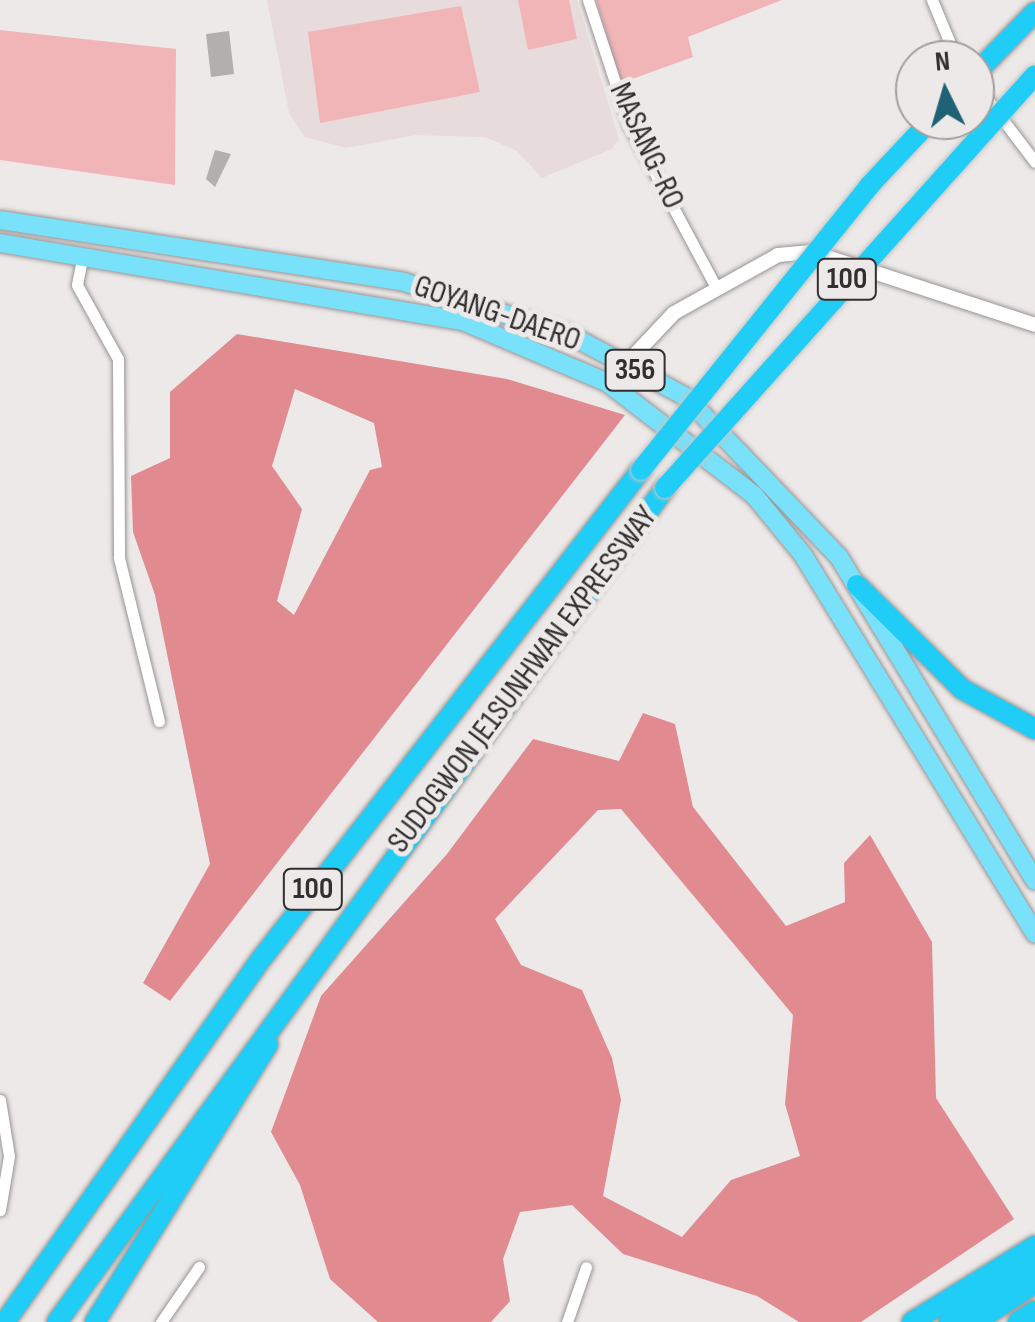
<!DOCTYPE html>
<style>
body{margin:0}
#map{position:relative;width:1035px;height:1322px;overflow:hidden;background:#ede9e9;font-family:"Sofia Sans Condensed",sans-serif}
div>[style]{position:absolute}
.built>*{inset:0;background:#e8dbdc}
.green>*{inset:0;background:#f1b5b8}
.forest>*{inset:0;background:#e18b91}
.building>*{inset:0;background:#b2afaf}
.roads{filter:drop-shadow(0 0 2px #999595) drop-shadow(0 0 2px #999595)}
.minor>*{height:11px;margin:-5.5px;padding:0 5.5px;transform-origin:5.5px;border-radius:5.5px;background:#fff}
.tertiary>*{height:14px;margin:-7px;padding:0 7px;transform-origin:7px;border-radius:7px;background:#fff}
.primary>*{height:18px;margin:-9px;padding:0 9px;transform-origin:9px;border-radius:9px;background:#79e1fa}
.motorway>*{height:20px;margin:-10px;padding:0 10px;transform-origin:10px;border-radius:10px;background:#20cdf7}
.bridges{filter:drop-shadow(0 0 2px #c5c5c5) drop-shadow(0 0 2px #c5c5c5)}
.motorway-bridge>*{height:20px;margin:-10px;padding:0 10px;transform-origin:10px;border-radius:10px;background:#20cdf7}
span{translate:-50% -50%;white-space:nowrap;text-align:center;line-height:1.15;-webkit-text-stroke:10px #ede9e9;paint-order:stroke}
.shield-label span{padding:2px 8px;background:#ede9e9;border:2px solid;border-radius:8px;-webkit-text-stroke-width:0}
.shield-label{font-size:30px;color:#312f2f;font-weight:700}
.street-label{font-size:32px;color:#312f2f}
.north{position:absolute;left:895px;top:40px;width:100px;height:100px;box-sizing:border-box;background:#ede9e9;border:2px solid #a29f9f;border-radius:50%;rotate:355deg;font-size:28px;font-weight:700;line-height:40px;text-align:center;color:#312f2f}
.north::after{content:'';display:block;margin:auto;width:35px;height:45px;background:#1f6275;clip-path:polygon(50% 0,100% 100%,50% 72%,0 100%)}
</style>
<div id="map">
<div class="built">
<i style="clip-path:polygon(267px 0,577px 0,619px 139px,612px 149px,542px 178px,517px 151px,485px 137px,416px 135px,346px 148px,305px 137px,289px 113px)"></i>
</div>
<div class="green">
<i style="clip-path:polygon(518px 0,569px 0,577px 39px,528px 50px)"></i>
<i style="clip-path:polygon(596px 0,782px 0,688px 37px,693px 57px,621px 83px)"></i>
<i style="clip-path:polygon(461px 6px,480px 92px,320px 123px,308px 32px)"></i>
<i style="clip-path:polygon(0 30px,176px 49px,175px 185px,0 160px)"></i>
</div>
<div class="forest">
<i style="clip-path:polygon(evenodd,237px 334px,507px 379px,625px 415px,170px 1001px,143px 983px,210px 864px,155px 595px,133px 532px,131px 476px,170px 458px,170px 392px,237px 334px,295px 389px,374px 423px,382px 467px,370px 470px,294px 615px,277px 601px,302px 509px,272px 466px,295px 389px)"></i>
<i style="clip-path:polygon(evenodd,643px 713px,675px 724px,693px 807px,786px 926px,845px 902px,844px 863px,870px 835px,932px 942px,936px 1098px,1014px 1219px,861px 1322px,799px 1322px,757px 1296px,623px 1254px,572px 1205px,520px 1212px,503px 1259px,510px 1301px,491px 1322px,378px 1322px,330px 1279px,300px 1185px,271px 1132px,321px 996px,447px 854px,533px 739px,619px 761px,643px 713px,621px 809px,793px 1015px,785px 1104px,800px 1156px,731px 1180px,682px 1237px,603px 1196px,621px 1100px,612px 1058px,582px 990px,521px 965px,495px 919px,598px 810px,621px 809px)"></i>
</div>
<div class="building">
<i style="clip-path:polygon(229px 31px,234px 74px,211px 77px,206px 34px)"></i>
<i style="clip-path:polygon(215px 150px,231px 154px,215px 187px,206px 179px)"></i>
</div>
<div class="roads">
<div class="minor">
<i style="left:588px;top:0;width:132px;rotate:71.8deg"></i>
<i style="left:629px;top:125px;width:184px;rotate:61.8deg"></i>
<i style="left:932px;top:0;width:65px;rotate:67.4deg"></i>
<i style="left:975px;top:83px;width:99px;rotate:52.8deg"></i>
<i style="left:82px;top:259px;width:26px;rotate:101deg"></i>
<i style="left:77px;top:285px;width:85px;rotate:61deg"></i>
<i style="left:118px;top:359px;width:199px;rotate:89.7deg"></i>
<i style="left:119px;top:558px;width:168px;rotate:76.2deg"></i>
<i style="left:0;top:1100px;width:57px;rotate:80.9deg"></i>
<i style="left:9px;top:1156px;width:55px;rotate:99.5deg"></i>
<i style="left:161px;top:1322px;width:67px;rotate:-55.4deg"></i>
<i style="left:567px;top:1322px;width:58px;rotate:-70.9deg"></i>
</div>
<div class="tertiary">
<i style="left:608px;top:383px;width:96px;rotate:-46.7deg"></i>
<i style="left:674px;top:313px;width:119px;rotate:-29.1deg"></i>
<i style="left:778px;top:255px;width:34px;rotate:-5deg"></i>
<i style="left:812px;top:252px;width:235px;rotate:18.1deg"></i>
</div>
<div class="primary">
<i style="left:0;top:220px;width:409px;rotate:8.7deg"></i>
<i style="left:404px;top:282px;width:174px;rotate:17.7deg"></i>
<i style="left:570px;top:335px;width:132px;rotate:28.1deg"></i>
<i style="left:686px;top:397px;width:221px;rotate:46.3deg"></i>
<i style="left:839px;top:557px;width:378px;rotate:58.8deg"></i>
<i style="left:0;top:243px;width:472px;rotate:9.6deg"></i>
<i style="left:465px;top:322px;width:155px;rotate:23.1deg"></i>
<i style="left:608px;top:383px;width:184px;rotate:37.5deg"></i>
<i style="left:754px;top:495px;width:77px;rotate:50.8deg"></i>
<i style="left:803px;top:555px;width:444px;rotate:58.5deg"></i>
</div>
<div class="motorway">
<i style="left:975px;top:74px;width:86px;rotate:-45.9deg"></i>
<i style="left:857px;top:585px;width:148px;rotate:44.7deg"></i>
<i style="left:962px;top:689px;width:83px;rotate:28.7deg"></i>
<i style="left:5px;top:1322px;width:446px;rotate:-54.8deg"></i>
<i style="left:262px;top:958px;width:618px;rotate:-52.17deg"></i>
<i style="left:57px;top:1322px;width:1032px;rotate:-53.91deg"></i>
<i style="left:95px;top:1322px;width:327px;rotate:-58.1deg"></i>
<i style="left:912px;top:1322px;width:145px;rotate:-31.7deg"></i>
<i style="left:949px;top:1322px;width:104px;rotate:-34deg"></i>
<i style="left:976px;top:1322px;width:71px;rotate:-33.5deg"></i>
<i style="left:1018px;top:1322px;width:20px;rotate:-33deg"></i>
</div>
</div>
<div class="bridges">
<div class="motorway-bridge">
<i style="left:641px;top:470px;width:364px;rotate:-51.2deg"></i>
<i style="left:869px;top:186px;width:91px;rotate:-46.8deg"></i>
<i style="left:665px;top:488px;width:554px;rotate:-48.14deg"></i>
</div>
</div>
<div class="shield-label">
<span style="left:847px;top:279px">100</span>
<span style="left:635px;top:370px">356</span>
<span style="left:313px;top:889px">100</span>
</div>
<div class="street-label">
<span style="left:646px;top:146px;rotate:65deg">MASANG-RO</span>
<span style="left:497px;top:314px;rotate:19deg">GOYANG-DAERO</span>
<span style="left:523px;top:680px;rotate:-53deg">SUDOGWON JE1SUNHWAN EXPRESSWAY</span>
</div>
<div class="north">N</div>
</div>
